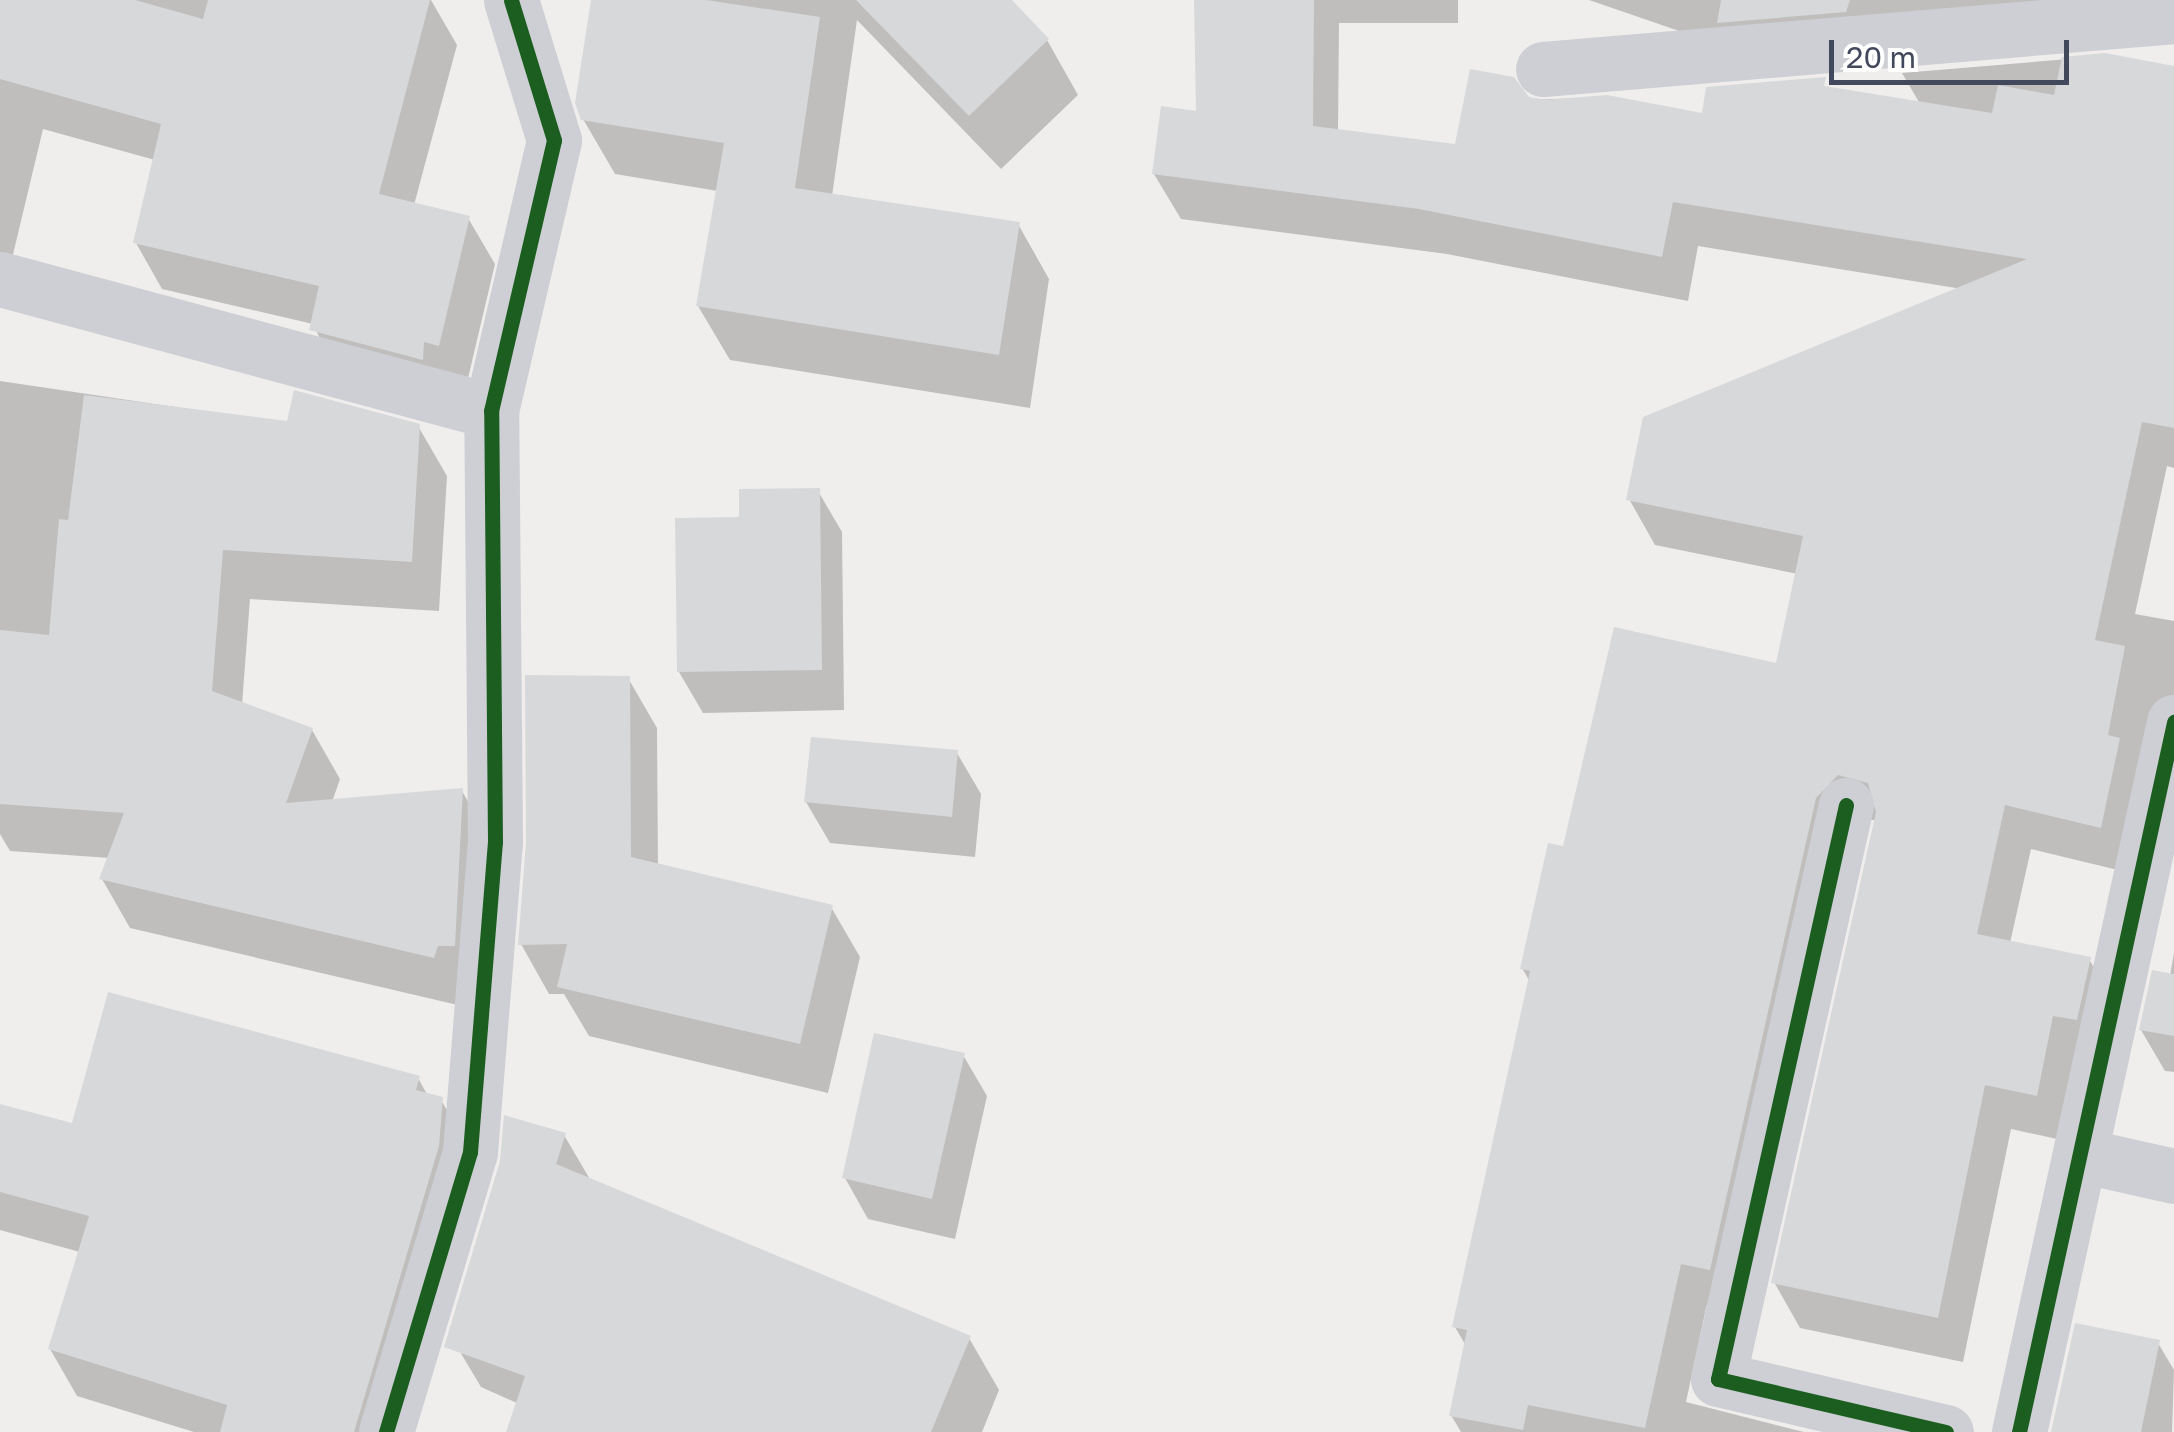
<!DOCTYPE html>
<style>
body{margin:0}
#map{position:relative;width:2174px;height:1432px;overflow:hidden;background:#efeeed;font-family:"Golos Text",sans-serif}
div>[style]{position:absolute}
.shadow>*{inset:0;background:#0003}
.building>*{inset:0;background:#d7d8da}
.street>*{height:55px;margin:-27.5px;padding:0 27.5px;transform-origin:27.5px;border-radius:27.5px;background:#cecfd4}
.cycleway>*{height:15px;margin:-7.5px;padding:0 7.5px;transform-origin:7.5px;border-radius:7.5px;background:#1b5e20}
span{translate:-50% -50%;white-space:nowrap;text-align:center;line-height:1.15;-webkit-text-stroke:8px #fff;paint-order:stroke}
.scale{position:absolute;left:1829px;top:40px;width:240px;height:45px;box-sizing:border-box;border:5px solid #43495d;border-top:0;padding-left:12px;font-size:30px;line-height:35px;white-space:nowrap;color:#43495d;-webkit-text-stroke:8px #fff;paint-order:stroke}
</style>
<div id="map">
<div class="shadow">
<i style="clip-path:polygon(0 0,431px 0,457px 45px,414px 205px,468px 218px,495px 264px,465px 391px,338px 376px,313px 324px,162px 289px,136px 243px,155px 160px,43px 129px,5px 288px,0 287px)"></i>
<i style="clip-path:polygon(594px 0,1009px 0,1047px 40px,1078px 95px,1001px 169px,857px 20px,832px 196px,1018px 224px,1049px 279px,1030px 408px,730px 360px,698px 306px,718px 191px,615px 174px,583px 119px)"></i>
<i style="clip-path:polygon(1196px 0,1458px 0,1458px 23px,1339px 23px,1338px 132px,1457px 147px,1529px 100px,1607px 97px,2003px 173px,1927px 116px,1902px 73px,2105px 56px,2174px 69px,2174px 468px,2167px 466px,2135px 614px,2174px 621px,2174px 756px,2126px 872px,2031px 849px,2010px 943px,2089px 959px,2115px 1005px,2062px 1140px,2011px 1129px,1963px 1362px,1800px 1328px,1774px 1282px,1877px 820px,1862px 820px,1706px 1308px,1686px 1402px,1804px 1432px,1461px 1432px,1451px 1415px,1466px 1346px,1455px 1327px,1530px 982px,1522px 968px,1565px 849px,1778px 666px,1798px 574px,1655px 545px,1629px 499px,1962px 289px,1698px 246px,1688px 301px,1447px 254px,1181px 219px,1154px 174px,1198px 114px)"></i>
<i style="clip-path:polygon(1589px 0,2101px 0,1778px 65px)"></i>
<i style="clip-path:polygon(0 381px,289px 424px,418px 426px,447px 476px,439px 611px,250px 599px,242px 705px,312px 730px,340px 779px,332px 802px,462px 791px,490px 840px,462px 1006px,130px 928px,102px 879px,110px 858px,10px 851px,0 834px)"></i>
<i style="clip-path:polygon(818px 491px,842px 532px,844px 710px,703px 713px,679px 672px,742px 519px)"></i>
<i style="clip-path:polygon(628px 678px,657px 728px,658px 866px,831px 907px,860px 957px,828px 1093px,589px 1036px,564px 994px,549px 994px,521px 944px)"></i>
<i style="clip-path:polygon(957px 753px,981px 794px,975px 857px,830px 843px,806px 802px)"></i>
<i style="clip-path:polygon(2174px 953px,2174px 1072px,2165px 1071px,2141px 1030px,2170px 976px)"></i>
<i style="clip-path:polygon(963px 1055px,987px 1096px,955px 1239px,868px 1219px,845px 1178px)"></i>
<i style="clip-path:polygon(418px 1078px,428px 1096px,441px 1100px,468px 1146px,394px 1432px,194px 1432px,77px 1396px,50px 1349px,80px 1252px,0 1230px,0 1107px,74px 1126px)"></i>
<i style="clip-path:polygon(564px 1135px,591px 1181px,969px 1338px,999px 1390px,982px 1432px,582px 1432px,481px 1387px,450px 1335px)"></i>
<i style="clip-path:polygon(2158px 1343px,2174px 1370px,2172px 1432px,2052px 1432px)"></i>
</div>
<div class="building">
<i style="clip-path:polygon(0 0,135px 0,203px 19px,208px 0,430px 0,379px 194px,470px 216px,439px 346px,424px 342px,423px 360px,309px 330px,319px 286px,133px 243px,161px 124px,0 79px)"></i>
<i style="clip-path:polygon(591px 0,706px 0,820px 17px,795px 188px,1020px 222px,999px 355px,696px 306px,724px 143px,581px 120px,575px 103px)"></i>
<i style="clip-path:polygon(856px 0,1012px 0,1049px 39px,969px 116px)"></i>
<i style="clip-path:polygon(1194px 0,1314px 0,1313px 126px,1455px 144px,1470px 69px,1514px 77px,1529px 97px,1545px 100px,1607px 95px,1702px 113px,1706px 87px,1826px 77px,1824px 86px,1992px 113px,1998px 85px,2054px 95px,2062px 57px,2105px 53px,2174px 66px,2174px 428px,2142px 422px,2095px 640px,2125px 646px,2108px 735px,2120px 738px,2101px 828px,2005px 805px,1977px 934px,2091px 957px,2077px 1020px,2053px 1016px,2037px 1096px,1985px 1085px,1938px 1318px,1771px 1283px,1876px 812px,1868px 783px,1838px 775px,1816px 798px,1710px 1270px,1681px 1264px,1645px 1428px,1528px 1405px,1523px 1430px,1449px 1416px,1467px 1330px,1452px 1327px,1530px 971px,1520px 969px,1548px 843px,1563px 846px,1614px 627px,1776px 663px,1803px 536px,1626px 500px,1643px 417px,2027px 259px,1673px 202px,1662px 257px,1419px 209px,1152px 174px,1161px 106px,1196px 111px)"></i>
<i style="clip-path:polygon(1721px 0,1850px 0,1846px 12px,1717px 23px)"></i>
<i style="clip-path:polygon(294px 390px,420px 424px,412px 562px,223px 550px,212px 691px,313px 728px,286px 803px,463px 788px,455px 946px,438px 946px,434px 958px,99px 879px,124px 813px,0 804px,0 630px,49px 635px,59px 519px,68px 520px,84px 395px,287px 421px)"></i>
<i style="clip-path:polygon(820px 488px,822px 670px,677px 672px,675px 518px,739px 517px,739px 489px)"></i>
<i style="clip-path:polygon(525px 675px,630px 676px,631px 857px,833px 905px,800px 1044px,557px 987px,567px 944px,518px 945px,526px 842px)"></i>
<i style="clip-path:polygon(811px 737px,958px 750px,952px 817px,804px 802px)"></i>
<i style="clip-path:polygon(2152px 970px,2174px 974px,2174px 1036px,2139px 1030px)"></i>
<i style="clip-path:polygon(108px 992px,420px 1076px,416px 1090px,443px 1097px,439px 1146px,354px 1432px,220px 1432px,227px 1405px,48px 1349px,89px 1216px,0 1192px,0 1104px,72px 1123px)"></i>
<i style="clip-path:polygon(874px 1033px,965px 1053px,932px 1199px,842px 1178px)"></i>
<i style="clip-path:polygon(504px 1115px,566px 1133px,556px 1164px,971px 1336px,931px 1432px,506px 1432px,525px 1376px,444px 1347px,500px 1161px)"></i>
<i style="clip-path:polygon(2075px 1323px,2160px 1340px,2141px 1432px,2051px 1432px)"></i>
</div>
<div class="street">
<i style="left:1543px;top:69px;width:633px;rotate:-4.8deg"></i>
<i style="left:0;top:279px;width:508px;rotate:15.05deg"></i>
<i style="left:1846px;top:805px;width:588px;rotate:102.57deg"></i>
<i style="left:1718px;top:1379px;width:234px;rotate:13.1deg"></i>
<i style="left:2080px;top:1155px;width:96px;rotate:12.6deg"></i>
<i style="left:386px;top:1432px;width:292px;rotate:-73.3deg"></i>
<i style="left:470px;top:1152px;width:311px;rotate:-85.4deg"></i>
<i style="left:495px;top:842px;width:431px;rotate:-90.5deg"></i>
<i style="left:491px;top:411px;width:278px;rotate:-76.9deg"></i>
<i style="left:554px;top:140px;width:146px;rotate:-107.1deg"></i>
<i style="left:2019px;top:1432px;width:727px;rotate:-77.68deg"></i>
</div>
<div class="cycleway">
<i style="left:1846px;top:805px;width:588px;rotate:102.57deg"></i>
<i style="left:1718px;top:1379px;width:234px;rotate:13.1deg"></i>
<i style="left:386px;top:1432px;width:292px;rotate:-73.3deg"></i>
<i style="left:470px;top:1152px;width:311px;rotate:-85.4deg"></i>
<i style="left:495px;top:842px;width:431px;rotate:-90.5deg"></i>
<i style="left:491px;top:411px;width:278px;rotate:-76.9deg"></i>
<i style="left:554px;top:140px;width:146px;rotate:-107.1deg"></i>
<i style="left:2019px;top:1432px;width:727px;rotate:-77.68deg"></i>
</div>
<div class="scale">20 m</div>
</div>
